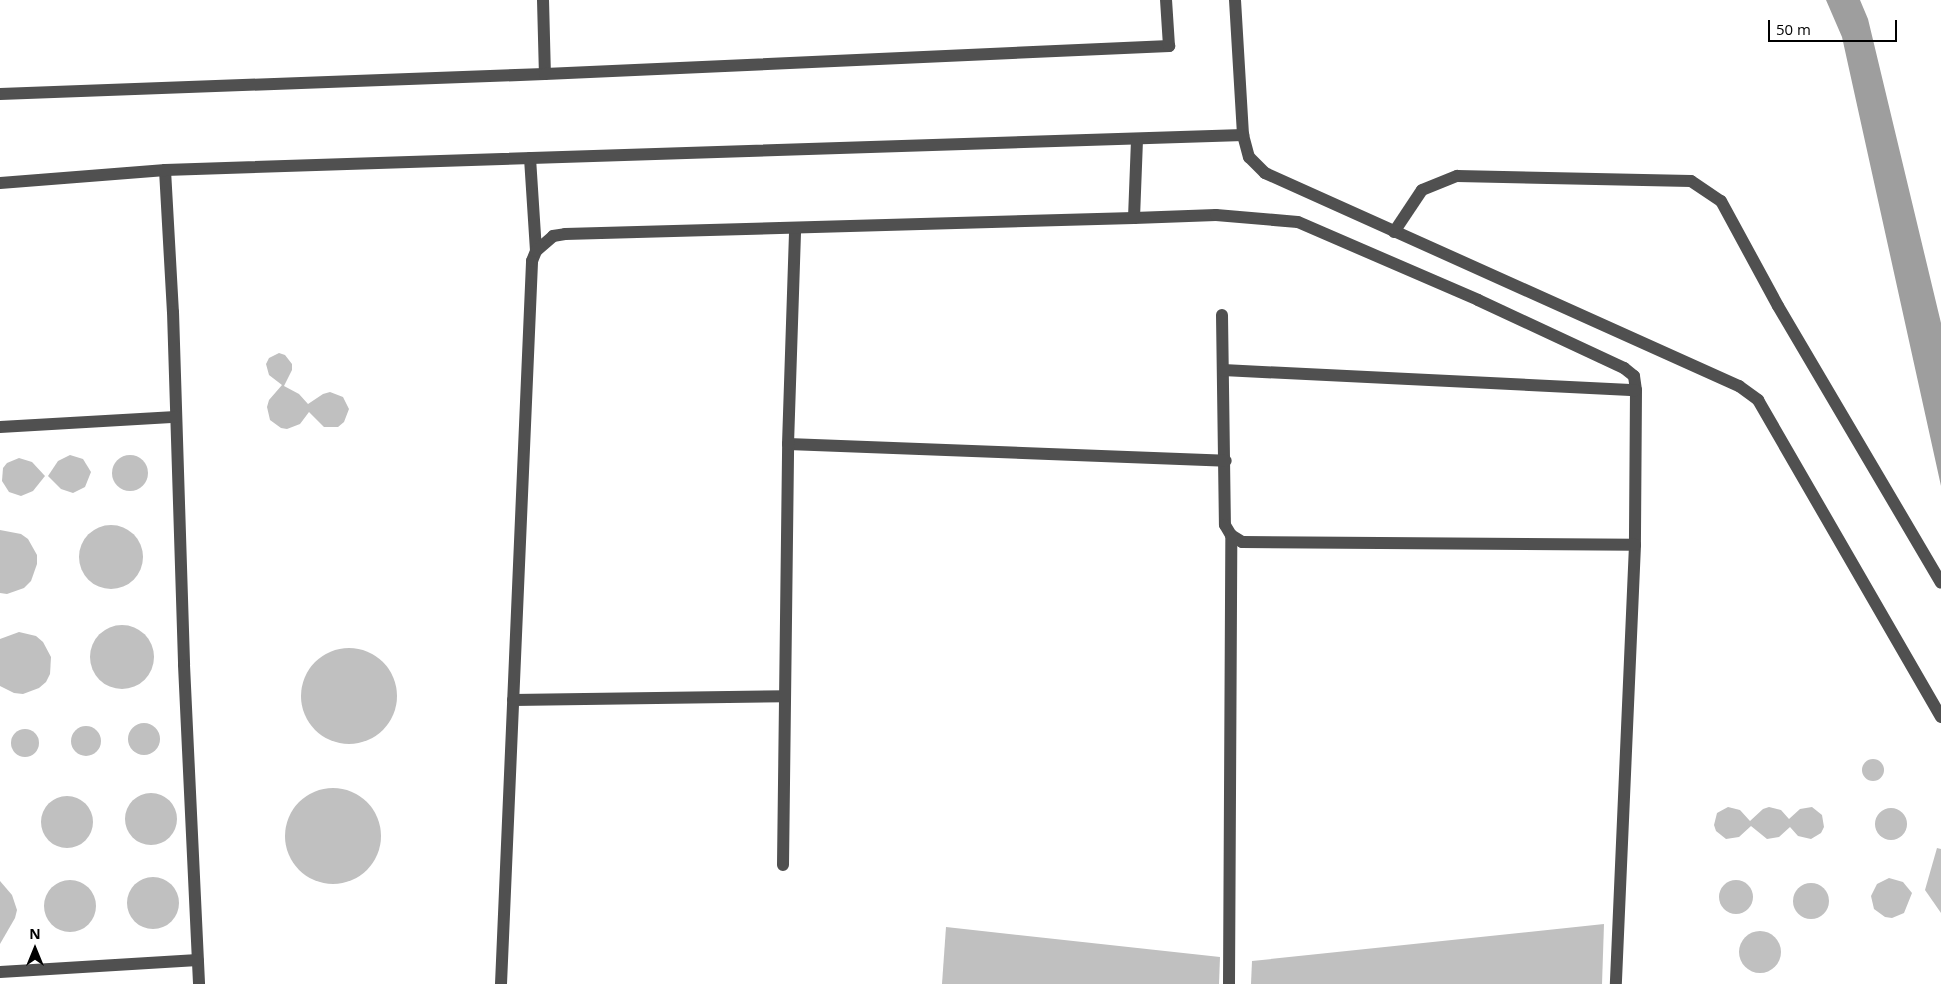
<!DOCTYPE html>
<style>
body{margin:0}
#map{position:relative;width:1941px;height:984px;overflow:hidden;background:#fff;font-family:"Open Sans",sans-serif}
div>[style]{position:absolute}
.water>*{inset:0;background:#9e9e9e}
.building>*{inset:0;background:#c0c0c0}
.round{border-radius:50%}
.minor>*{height:12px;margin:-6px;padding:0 6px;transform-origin:6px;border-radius:6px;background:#505050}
span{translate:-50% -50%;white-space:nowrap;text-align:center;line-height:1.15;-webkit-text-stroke:4px #fff;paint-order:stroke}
.north{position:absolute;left:10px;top:924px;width:50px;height:50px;-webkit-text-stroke:4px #fff;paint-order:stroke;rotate:0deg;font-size:14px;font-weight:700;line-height:20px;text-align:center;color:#000}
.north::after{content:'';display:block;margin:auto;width:18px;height:22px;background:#000;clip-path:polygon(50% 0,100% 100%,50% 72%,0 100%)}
.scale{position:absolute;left:1768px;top:20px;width:129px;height:22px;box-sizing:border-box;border:2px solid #000;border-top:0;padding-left:6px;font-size:15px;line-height:18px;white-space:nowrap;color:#000;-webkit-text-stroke:4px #fff;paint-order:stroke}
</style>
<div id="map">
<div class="water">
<i style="clip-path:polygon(1826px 0,1860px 0,1868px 19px,1941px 323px,1941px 486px,1842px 37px)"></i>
</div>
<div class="building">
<i style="clip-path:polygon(279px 353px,285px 355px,292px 364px,292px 370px,284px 386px,299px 394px,308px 404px,323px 394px,330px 392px,343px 397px,349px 409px,344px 422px,338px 427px,324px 427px,309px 412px,300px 424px,287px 429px,281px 428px,270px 420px,267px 407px,269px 400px,282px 385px,269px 375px,266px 364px,269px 358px)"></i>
<i class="round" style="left:112px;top:455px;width:36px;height:36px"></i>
<i style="clip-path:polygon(70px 455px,83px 459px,91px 472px,85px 487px,73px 493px,61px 489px,48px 476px,58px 461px)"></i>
<i style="clip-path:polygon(19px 458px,32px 462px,45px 476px,33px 491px,21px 496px,9px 492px,2px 481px,3px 468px,7px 463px)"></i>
<i class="round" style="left:79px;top:525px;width:64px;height:64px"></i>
<i style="clip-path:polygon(0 530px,21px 534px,28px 539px,37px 555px,37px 564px,31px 581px,24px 588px,7px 594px,0 593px)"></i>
<i class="round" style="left:90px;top:625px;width:64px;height:64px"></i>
<i style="clip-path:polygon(19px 632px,36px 636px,43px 642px,51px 657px,50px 674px,46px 682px,39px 688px,23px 694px,14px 693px,0 686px,0 639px)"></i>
<i class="round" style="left:301px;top:648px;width:96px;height:96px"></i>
<i class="round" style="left:128px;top:723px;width:32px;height:32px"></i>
<i class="round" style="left:71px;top:726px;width:30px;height:30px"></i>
<i class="round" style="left:11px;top:729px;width:28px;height:28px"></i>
<i class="round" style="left:1862px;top:759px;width:22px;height:22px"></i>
<i class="round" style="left:285px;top:788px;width:96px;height:96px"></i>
<i class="round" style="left:125px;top:793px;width:52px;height:52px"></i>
<i class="round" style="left:41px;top:796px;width:52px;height:52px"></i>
<i style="clip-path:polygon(1728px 807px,1740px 810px,1750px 821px,1763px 809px,1769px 807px,1781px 810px,1789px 819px,1800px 809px,1812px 807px,1822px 815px,1824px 827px,1821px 833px,1811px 839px,1798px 836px,1790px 827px,1779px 837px,1767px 839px,1751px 826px,1739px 837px,1726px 839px,1716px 831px,1714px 825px,1717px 813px)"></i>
<i class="round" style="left:1875px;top:808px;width:32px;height:32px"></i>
<i style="clip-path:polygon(1937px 848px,1941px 849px,1941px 913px,1925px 890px)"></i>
<i class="round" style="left:127px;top:877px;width:52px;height:52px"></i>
<i style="clip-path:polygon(1889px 878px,1903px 882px,1912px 893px,1904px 913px,1892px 918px,1885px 917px,1874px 909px,1871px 896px,1877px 884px)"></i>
<i class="round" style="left:1719px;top:880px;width:34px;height:34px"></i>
<i class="round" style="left:44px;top:880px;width:52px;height:52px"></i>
<i style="clip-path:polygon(0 881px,12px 895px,17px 910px,15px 918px,0 944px)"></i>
<i class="round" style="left:1793px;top:883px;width:36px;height:36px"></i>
<i style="clip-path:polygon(1604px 924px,1602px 984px,1251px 984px,1252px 961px)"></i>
<i style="clip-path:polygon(946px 927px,1220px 957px,1219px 984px,942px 984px)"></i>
<i class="round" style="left:1739px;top:931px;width:42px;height:42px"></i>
</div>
<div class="minor">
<i style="left:543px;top:0;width:74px;rotate:88.5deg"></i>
<i style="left:1235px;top:0;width:135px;rotate:86.6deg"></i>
<i style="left:1243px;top:135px;width:23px;rotate:75deg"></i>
<i style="left:1249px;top:157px;width:23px;rotate:45deg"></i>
<i style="left:1265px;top:173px;width:520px;rotate:24.2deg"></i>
<i style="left:1739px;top:386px;width:24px;rotate:36deg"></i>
<i style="left:1758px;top:400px;width:366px;rotate:60deg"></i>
<i style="left:0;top:94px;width:545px;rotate:-2.1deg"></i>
<i style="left:545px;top:74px;width:625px;rotate:-2.57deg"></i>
<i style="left:1169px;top:46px;width:46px;rotate:-93.7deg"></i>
<i style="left:530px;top:158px;width:93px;rotate:86.3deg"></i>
<i style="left:165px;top:170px;width:142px;rotate:86.8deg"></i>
<i style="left:173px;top:312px;width:353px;rotate:88.2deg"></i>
<i style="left:184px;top:665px;width:319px;rotate:87.3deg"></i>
<i style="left:0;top:183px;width:166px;rotate:-4.5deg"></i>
<i style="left:165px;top:170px;width:1079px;rotate:-1.86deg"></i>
<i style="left:1134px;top:218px;width:82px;rotate:-2.1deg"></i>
<i style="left:1216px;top:215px;width:82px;rotate:4.9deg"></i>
<i style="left:1298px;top:222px;width:196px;rotate:23.4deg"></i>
<i style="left:1478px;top:300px;width:161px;rotate:25deg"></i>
<i style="left:1624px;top:368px;width:13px;rotate:39deg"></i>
<i style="left:1634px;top:376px;width:14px;rotate:82deg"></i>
<i style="left:1636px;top:390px;width:155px;rotate:90.4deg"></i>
<i style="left:1635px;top:545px;width:439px;rotate:92.5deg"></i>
<i style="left:1394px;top:232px;width:50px;rotate:-56.3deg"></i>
<i style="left:1422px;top:190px;width:38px;rotate:-22deg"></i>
<i style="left:1457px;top:176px;width:234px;rotate:1.2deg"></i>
<i style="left:1691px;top:181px;width:36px;rotate:34deg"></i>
<i style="left:1721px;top:201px;width:119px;rotate:61.5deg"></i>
<i style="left:1778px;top:306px;width:321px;rotate:59.5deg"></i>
<i style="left:1222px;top:315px;width:210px;rotate:89.2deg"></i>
<i style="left:1225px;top:525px;width:12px;rotate:59deg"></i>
<i style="left:1231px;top:535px;width:13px;rotate:32deg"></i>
<i style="left:1242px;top:542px;width:393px;rotate:0.4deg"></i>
<i style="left:1223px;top:370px;width:413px;rotate:2.8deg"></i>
<i style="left:0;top:427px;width:176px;rotate:-3.3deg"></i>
<i style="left:788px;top:444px;width:438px;rotate:2.2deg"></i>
<i style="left:513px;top:700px;width:272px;rotate:-0.8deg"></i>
<i style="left:783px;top:865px;width:421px;rotate:-89.3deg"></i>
<i style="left:788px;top:444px;width:216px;rotate:-88.1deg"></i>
<i style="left:0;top:972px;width:198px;rotate:-3.5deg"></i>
<i style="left:501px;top:984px;width:724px;rotate:-87.54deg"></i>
<i style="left:532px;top:261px;width:11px;rotate:-68deg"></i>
<i style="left:536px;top:251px;width:23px;rotate:-41deg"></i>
<i style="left:553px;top:236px;width:12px;rotate:-9deg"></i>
<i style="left:565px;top:234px;width:569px;rotate:-1.61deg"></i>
<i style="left:1134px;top:218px;width:78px;rotate:-87.8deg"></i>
<i style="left:1229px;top:984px;width:449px;rotate:-89.7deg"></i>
</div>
<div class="north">N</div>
<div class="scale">50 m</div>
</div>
